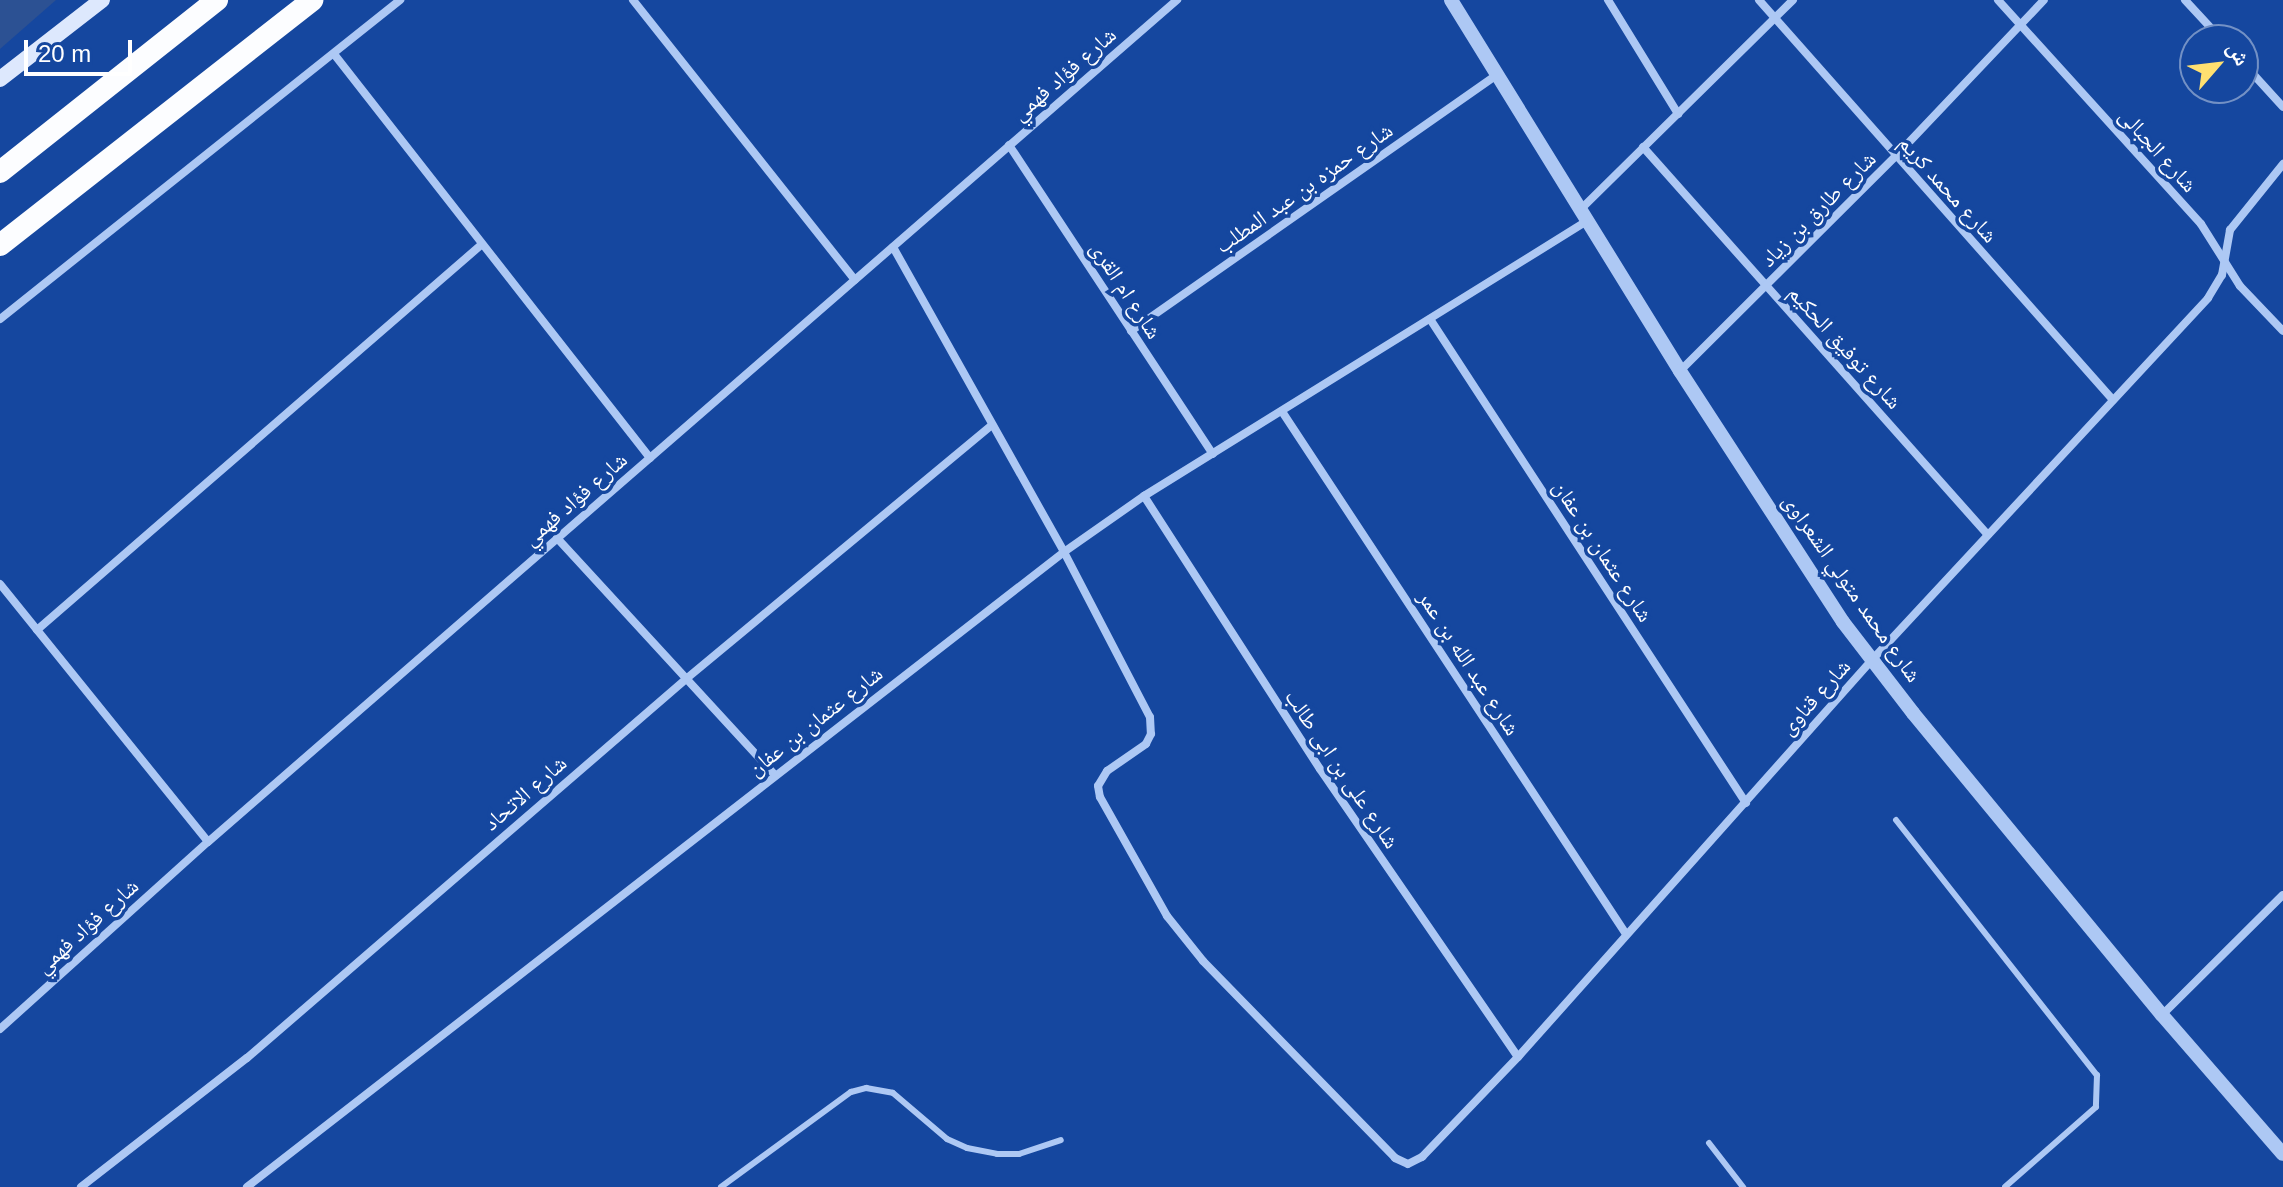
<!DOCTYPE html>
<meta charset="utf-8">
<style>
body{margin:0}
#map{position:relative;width:2283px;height:1187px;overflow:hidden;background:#15479f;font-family:Arial,"Noto Naskh Arabic",sans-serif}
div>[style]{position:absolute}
.water>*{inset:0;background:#2c5193}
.service>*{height:6px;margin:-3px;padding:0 3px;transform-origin:3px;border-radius:3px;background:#adc8f4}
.minor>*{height:8px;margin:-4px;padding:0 4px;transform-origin:4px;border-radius:4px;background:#adc8f4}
.tertiary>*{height:14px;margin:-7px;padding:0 7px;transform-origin:7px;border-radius:7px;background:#adc8f4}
.secondary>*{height:16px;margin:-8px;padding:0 8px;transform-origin:8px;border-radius:8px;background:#dde8fd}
.trunk>*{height:22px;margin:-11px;padding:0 11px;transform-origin:11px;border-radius:11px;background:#fcfdff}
span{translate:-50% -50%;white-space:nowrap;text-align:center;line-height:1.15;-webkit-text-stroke:7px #15479f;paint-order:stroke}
.street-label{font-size:22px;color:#fff}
.north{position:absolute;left:2179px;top:24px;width:80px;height:80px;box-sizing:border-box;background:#15479f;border:2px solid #7391c5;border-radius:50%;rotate:62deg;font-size:22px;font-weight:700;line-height:32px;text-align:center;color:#fff}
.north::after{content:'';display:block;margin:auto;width:28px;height:36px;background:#ffe070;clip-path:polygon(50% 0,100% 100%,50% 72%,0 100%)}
.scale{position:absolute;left:24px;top:40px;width:108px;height:36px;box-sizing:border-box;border:4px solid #fff;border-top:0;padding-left:10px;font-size:24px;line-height:28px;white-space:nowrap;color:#fff;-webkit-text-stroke:6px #15479f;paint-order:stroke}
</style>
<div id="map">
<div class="water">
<i style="clip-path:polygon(0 0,56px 0,0 49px)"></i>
</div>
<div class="service">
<i style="left:1896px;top:820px;width:325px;rotate:51.8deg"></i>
<i style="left:2097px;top:1075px;width:32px;rotate:92deg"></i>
<i style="left:2096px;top:1107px;width:121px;rotate:138.7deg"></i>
<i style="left:1709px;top:1143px;width:56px;rotate:52.3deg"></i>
<i style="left:721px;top:1187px;width:161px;rotate:-36.2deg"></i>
<i style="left:851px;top:1092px;width:16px;rotate:-15deg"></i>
<i style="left:866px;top:1088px;width:27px;rotate:10deg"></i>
<i style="left:893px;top:1093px;width:71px;rotate:40.4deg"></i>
<i style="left:947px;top:1139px;width:22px;rotate:24deg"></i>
<i style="left:967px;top:1148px;width:31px;rotate:11deg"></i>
<i style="left:997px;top:1154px;width:22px"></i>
<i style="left:1019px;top:1154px;width:44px;rotate:-18.4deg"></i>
</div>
<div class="minor">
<i style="left:633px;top:0;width:357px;rotate:51.6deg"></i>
<i style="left:1608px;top:0;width:134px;rotate:58.4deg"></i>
<i style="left:1759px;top:0;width:534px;rotate:48.49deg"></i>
<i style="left:1998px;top:0;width:302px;rotate:47.8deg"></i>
<i style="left:2201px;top:224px;width:73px;rotate:57.8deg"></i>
<i style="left:2240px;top:286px;width:62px;rotate:46.3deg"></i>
<i style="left:2185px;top:0;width:54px;rotate:47.2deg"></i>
<i style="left:334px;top:54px;width:513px;rotate:51.97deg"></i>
<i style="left:2243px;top:63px;width:59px;rotate:47.7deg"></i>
<i style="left:1009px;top:145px;width:370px;rotate:56.6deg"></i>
<i style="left:1643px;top:147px;width:519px;rotate:48.36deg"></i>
<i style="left:1580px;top:210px;width:299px;rotate:-44.6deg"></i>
<i style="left:893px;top:247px;width:350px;rotate:60.7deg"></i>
<i style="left:1064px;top:552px;width:186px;rotate:62.5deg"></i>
<i style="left:1150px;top:717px;width:17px;rotate:87deg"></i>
<i style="left:1151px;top:734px;width:11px;rotate:117deg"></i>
<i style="left:1146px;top:744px;width:47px;rotate:145.3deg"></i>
<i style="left:1107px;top:771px;width:17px;rotate:121deg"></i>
<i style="left:1098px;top:786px;width:11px;rotate:80deg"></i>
<i style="left:1100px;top:797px;width:137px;rotate:60.6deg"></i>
<i style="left:1167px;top:916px;width:58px;rotate:51.3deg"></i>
<i style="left:1203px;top:961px;width:275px;rotate:45.7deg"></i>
<i style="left:1395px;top:1158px;width:14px;rotate:25deg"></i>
<i style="left:1408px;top:1164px;width:16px;rotate:-27deg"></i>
<i style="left:1422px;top:1157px;width:139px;rotate:-46.2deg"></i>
<i style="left:1518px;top:1057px;width:530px;rotate:-48.29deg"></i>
<i style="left:1871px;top:661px;width:495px;rotate:-47.1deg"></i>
<i style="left:2208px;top:298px;width:27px;rotate:-59deg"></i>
<i style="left:2222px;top:275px;width:46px;rotate:-79.9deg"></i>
<i style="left:2230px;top:230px;width:85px;rotate:-51.2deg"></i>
<i style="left:0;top:319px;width:512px;rotate:-38.57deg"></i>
<i style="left:1430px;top:319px;width:578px;rotate:56.86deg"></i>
<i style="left:1131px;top:331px;width:447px;rotate:-35deg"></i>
<i style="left:1680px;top:371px;width:303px;rotate:-44.9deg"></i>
<i style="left:1895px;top:157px;width:216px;rotate:-46.5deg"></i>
<i style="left:1283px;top:413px;width:624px;rotate:56.64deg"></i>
<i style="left:1144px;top:496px;width:325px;rotate:57.2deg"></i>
<i style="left:1320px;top:769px;width:349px;rotate:55.5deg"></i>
<i style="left:557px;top:538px;width:322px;rotate:47.4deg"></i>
<i style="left:0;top:584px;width:331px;rotate:51.1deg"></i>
<i style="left:37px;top:630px;width:588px;rotate:-40.93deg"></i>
<i style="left:2162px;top:1015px;width:170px;rotate:-44.8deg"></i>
<i style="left:0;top:1029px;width:280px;rotate:-42deg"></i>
<i style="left:208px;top:842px;width:1284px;rotate:-40.99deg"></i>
<i style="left:81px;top:1187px;width:210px;rotate:-37.9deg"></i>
<i style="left:247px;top:1058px;width:580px;rotate:-40.8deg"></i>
<i style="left:686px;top:679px;width:398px;rotate:-39.7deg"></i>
<i style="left:247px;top:1187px;width:1035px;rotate:-37.86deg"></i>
<i style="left:1064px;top:552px;width:98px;rotate:-35deg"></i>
<i style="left:1144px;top:496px;width:521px;rotate:-31.83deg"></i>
</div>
<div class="tertiary">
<i style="left:1451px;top:0;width:436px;rotate:58.3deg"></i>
<i style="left:1680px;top:371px;width:299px;rotate:57deg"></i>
<i style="left:1843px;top:622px;width:115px;rotate:52.4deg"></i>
<i style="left:1913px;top:713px;width:391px;rotate:50.5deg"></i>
<i style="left:2162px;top:1015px;width:184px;rotate:49deg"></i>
</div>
<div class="secondary">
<i style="left:0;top:79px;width:129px;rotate:-37.8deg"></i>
</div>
<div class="trunk">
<i style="left:0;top:172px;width:277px;rotate:-38.4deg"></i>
<i style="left:0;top:245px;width:397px;rotate:-38.1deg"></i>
</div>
<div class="street-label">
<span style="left:1064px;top:74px;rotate:-41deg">شارع فؤاد فهمي</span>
<span style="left:2158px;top:150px;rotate:48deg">شارع الجبالى</span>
<span style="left:1304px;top:188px;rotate:-35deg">شارع حمزه بن عبد المطلب</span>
<span style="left:1948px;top:189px;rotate:48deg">شارع محمد كريم</span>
<span style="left:1818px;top:209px;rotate:-45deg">شارع طارق بن زياد</span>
<span style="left:1126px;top:290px;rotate:57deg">شارع ام القرى</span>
<span style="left:1845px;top:347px;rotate:48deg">شارع توفيق الحكيم</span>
<span style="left:575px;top:499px;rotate:-41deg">شارع فؤاد فهمي</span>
<span style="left:1603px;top:551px;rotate:57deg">شارع عثمان بن عفان</span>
<span style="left:1852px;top:588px;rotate:55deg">شارع محمد متولي الشعراوى</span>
<span style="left:1469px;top:663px;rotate:57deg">شارع عبد الله بن عمر</span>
<span style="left:1815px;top:697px;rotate:-48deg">شارع قناوى</span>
<span style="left:815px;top:721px;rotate:-38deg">شارع عثمان بن عفان</span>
<span style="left:1342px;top:769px;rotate:56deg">شارع على بن ابى طالب</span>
<span style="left:525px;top:793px;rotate:-41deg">شارع الاتحاد</span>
<span style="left:87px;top:926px;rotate:-42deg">شارع فؤاد فهمي</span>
</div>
<div class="north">ش</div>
<div class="scale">20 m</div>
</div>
